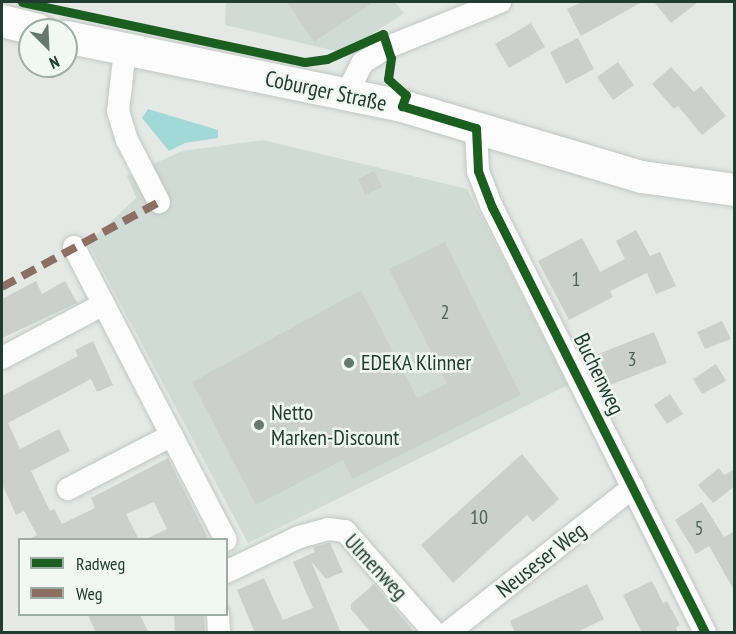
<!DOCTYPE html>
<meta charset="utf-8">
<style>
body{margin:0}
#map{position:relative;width:736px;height:634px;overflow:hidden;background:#e4e9e6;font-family:"PT Sans Narrow",sans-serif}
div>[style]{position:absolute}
.built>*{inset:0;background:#d1dbd5}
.water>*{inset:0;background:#a3d8d9}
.building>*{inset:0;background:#cbd0cd}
.roads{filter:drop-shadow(0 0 2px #c1c6c3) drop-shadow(0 0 2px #c1c6c3)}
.minor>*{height:22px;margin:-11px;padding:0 11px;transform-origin:11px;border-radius:11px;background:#fbfcfb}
.secondary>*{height:32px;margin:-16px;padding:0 16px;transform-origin:16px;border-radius:16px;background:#fbfcfb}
.quiet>*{height:8px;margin-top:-4px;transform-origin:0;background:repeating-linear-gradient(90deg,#8d6e63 0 15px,transparent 0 23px)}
.cycleway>*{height:9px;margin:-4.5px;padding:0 4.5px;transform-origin:4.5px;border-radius:4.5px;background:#1b5e20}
.dots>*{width:16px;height:16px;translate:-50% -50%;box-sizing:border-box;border:3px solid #f1f8f4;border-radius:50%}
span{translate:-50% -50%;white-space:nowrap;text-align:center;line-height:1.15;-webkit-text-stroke:5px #f1f8f4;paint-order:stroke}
.number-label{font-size:20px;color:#4c625a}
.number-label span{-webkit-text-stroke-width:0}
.street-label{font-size:22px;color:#213d32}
.poi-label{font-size:22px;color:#213d32}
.left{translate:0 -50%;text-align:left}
.frame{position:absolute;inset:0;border:3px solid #213d32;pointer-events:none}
.legend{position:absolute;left:18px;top:538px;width:210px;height:78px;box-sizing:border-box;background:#f1f8f4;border:2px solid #9eada6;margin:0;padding:8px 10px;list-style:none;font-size:18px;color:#213d32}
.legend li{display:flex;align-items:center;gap:12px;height:30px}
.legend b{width:30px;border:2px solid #9eada6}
.north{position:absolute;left:18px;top:18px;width:60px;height:60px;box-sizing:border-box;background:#f1f8f4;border:2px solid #9eada6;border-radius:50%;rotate:156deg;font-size:16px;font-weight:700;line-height:24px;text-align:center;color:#213d32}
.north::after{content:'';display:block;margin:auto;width:21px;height:27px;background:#657971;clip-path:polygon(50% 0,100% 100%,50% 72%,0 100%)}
</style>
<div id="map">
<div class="built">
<i style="clip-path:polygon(226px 2px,395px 2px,404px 13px,344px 53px,225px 25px)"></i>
<i style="clip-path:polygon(263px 140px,467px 189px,568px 385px,248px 543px,88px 243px,136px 198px,127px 176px,182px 151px)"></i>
</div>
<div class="water">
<i style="clip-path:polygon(148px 109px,218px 130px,218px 138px,185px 143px,169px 151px,142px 118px)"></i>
</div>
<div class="building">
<i style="clip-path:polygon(287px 2px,374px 2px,314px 42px)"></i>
<i style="clip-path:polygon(582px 2px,642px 2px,581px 36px,567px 9px)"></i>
<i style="clip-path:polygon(654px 2px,698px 2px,671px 23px)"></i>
<i style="clip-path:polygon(531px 23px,545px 47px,509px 68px,495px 44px)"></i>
<i style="clip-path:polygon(578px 38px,594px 69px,566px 84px,550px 52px)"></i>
<i style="clip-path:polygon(618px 62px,634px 85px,613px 100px,597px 77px)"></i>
<i style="clip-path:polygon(671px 67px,694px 92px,701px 86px,726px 116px,702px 135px,678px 106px,674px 109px,652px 84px)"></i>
<i style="clip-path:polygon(374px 171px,382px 187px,365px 195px,358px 179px)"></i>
<i style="clip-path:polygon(636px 230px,650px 256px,660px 252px,676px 286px,656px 294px,647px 273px,610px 291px,613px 297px,569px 320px,538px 261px,582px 238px,600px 272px,625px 259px,616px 241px)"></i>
<i style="clip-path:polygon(445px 242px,521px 395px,352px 479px,343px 460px,256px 505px,192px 382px,361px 290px,417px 398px,447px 383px,389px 269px)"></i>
<i style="clip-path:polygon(36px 281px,42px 294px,65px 281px,77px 303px,2px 338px,2px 299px)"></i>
<i style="clip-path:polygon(722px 321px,731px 339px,705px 349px,697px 332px)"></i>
<i style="clip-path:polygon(654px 332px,667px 363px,610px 385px,598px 354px)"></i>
<i style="clip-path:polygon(93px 341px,113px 385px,97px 392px,91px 379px,8px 423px,20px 449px,59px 429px,70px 451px,31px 471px,50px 511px,54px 509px,62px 524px,95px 508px,91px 498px,168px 458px,209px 540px,144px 540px,167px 529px,154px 502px,126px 514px,139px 540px,28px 540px,37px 535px,24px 511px,16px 515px,2px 484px,2px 396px,78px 356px,75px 350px)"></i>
<i style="clip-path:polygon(716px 364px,726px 381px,702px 394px,693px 379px)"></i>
<i style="clip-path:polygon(670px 394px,683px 414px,667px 424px,654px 405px)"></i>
<i style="clip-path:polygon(522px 454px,559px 499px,533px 522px,527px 515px,453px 583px,421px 545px)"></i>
<i style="clip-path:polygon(719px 468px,724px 475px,735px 469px,735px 486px,713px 503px,698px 485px)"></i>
<i style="clip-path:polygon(702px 502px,724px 537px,735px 531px,735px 592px,709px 546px,696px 554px,675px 520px)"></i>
<i style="clip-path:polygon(330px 543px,343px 572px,326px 579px,311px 561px,341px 633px,255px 633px,237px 590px,264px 578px,283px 620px,313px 608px,293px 562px,315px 552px,313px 547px)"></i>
<i style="clip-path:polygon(652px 581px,663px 603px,667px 601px,680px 625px,676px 627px,678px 633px,642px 633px,623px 595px)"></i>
<i style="clip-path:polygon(374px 584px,384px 596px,415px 633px,371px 633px,351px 609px,351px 604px)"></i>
<i style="clip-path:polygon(587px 584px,604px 619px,575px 633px,515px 633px,510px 621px)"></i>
<i style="clip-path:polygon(88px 615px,140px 615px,149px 633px,96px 633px)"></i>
<i style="clip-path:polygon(174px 615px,204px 615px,205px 633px,175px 633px)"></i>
</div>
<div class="roads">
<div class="minor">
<i style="left:125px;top:50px;width:61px;rotate:96.5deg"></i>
<i style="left:118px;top:111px;width:30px;rotate:73deg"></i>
<i style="left:127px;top:140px;width:70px;rotate:62.7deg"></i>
<i style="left:346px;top:95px;width:36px;rotate:-63deg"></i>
<i style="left:362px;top:63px;width:31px;rotate:-32deg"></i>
<i style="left:388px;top:47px;width:121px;rotate:-21.9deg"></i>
<i style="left:476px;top:128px;width:43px;rotate:87.3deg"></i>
<i style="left:478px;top:171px;width:39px;rotate:69deg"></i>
<i style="left:492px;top:207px;width:475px;rotate:63.4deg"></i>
<i style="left:74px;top:247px;width:330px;rotate:62.6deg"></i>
<i style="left:2px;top:358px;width:115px;rotate:-27.9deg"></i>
<i style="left:68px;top:489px;width:117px;rotate:-27.4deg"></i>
<i style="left:226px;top:572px;width:81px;rotate:-25.6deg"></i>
<i style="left:299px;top:537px;width:30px;rotate:-15deg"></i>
<i style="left:328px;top:529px;width:17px;rotate:7deg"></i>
<i style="left:345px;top:531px;width:135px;rotate:48.6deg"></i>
<i style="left:218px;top:614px;width:18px;rotate:87deg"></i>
<i style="left:449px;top:632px;width:234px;rotate:-38.2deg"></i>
</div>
<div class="secondary">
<i style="left:2px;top:21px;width:37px;rotate:14deg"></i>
<i style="left:66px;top:37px;width:343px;rotate:11.6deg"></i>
<i style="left:402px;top:106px;width:250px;rotate:16.5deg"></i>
<i style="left:642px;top:177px;width:93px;rotate:8deg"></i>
</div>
</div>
<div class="quiet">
<i style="left:2px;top:287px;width:179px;rotate:-28.4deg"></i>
</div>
<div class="cycleway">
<i style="left:22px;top:2px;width:289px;rotate:12deg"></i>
<i style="left:305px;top:62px;width:22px;rotate:-8deg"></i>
<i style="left:327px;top:59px;width:61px;rotate:-24.1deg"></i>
<i style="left:383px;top:34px;width:25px;rotate:72deg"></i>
<i style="left:391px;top:58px;width:21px;rotate:98deg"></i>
<i style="left:388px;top:79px;width:24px;rotate:42deg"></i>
<i style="left:406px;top:95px;width:12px;rotate:110deg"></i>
<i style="left:402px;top:106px;width:77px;rotate:16.6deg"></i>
<i style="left:476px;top:128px;width:43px;rotate:87.3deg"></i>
<i style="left:478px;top:171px;width:39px;rotate:69deg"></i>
<i style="left:492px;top:207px;width:475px;rotate:63.4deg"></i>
</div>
<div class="dots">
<i style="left:349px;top:363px;background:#657971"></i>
<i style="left:259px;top:425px;background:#657971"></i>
</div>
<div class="number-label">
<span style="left:576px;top:279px">1</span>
<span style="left:445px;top:312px">2</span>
<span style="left:632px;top:359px">3</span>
<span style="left:479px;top:517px">10</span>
<span style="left:699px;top:528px">5</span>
</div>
<div class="street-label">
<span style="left:326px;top:91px;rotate:12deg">Coburger Straße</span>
<span style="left:599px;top:374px;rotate:64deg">Buchenweg</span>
<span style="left:541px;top:560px;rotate:-38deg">Neuseser Weg</span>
<span style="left:376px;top:567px;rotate:47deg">Ulmenweg</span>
</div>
<div class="poi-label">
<span class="left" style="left:361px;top:363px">EDEKA Klinner</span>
<span class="left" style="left:271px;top:425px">Netto<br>Marken-Discount</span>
</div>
<div class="frame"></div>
<ul class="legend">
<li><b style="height:8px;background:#1b5e20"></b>Radweg</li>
<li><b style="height:8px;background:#8d6e63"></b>Weg</li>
</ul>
<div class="north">N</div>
</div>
